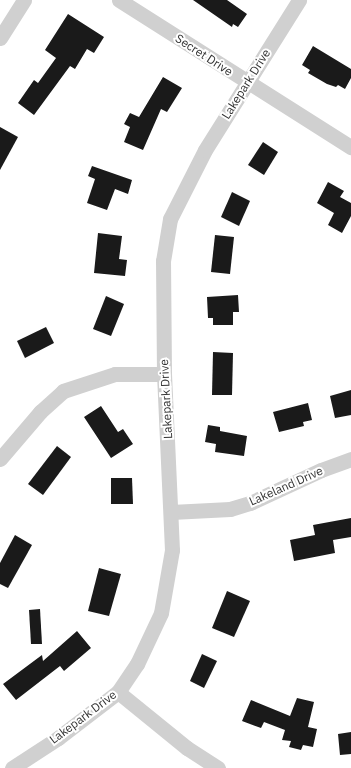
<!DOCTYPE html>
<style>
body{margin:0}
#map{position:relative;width:351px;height:768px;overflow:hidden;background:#fff;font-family:"IBM Plex Sans",sans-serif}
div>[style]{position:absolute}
.building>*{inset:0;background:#1a1a1a}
.minor>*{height:15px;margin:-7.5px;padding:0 7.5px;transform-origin:7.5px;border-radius:7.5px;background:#d0d0d0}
span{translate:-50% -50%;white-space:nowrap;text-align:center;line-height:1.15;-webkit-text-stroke:4px #fff;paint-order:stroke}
.street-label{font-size:12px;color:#333}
</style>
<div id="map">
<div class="building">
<i style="clip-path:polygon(193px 0,227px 0,247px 14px,238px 27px,233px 24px,232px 27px)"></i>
<i style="clip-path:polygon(68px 14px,104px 37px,94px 53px,87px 49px,75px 69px,70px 66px,34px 115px,18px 103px,34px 80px,38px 83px,56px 58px,45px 50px)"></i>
<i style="clip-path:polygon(313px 46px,351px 69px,351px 78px,345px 89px,338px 85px,336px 87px,327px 84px,308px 73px,310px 70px,302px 65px)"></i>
<i style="clip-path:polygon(163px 77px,182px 88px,167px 112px,161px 109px,143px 150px,124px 142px,130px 127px,124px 124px,130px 113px,139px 117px)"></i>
<i style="clip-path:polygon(0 127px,18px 137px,0 170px)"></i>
<i style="clip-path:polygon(263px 142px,278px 152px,264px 175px,248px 165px)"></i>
<i style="clip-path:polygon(92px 166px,132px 180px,128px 194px,115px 189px,107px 210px,87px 203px,95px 179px,88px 176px)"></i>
<i style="clip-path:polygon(328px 182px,344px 191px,340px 197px,351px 203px,351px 216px,342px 233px,328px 225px,334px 213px,317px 203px)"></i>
<i style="clip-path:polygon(232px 192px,250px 201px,239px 226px,221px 217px)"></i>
<i style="clip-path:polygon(98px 233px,122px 236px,119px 259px,127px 260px,125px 276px,94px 273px)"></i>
<i style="clip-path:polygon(215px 235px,234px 237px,230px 274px,211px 272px)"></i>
<i style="clip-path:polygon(238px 295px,239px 312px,233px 312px,233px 325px,213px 325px,213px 318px,208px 318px,207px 297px)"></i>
<i style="clip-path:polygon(106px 296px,124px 304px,111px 336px,93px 329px)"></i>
<i style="clip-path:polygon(46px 327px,54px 343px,25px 358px,17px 341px)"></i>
<i style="clip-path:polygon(213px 352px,233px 353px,232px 395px,212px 395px)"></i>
<i style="clip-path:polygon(351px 390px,351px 415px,335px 418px,330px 396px)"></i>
<i style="clip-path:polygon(308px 403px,312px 420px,303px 422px,304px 426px,279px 432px,273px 412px)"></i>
<i style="clip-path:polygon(101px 406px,118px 432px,123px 429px,133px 444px,111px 458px,84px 417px)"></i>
<i style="clip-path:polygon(208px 425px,220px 427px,220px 431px,247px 436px,244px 456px,215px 452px,216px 444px,205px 442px)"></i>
<i style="clip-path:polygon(57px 446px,71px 457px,43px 495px,28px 484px)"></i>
<i style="clip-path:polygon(111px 478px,132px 478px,133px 504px,111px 504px)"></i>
<i style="clip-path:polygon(351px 518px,351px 537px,333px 540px,335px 553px,294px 561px,290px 540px,315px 535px,313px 525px)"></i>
<i style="clip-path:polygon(15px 535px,32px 545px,8px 588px,0 584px,0 563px)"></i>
<i style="clip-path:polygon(99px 568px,121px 574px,109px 616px,88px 611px)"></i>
<i style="clip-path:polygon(227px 591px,250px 601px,234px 637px,212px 628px)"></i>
<i style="clip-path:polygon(40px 609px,42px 644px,31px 644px,29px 610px)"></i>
<i style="clip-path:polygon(77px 631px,91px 648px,64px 671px,60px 666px,16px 700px,3px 684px,42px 655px,43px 661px)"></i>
<i style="clip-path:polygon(202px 654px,217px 661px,204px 688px,190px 681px)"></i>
<i style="clip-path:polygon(297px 698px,314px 702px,308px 727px,317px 729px,313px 747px,303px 745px,301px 750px,289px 747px,291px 741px,282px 740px,285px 730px,264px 722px,261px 728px,242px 721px,251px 700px,290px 716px)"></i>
<i style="clip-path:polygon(351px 732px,351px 754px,340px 755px,338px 734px)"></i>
</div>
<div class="minor">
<i style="left:119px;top:0;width:275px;rotate:32.4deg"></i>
<i style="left:0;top:38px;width:45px;rotate:-57.7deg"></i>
<i style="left:0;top:459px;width:62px;rotate:-49.6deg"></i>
<i style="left:40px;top:412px;width:31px;rotate:-42deg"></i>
<i style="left:63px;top:391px;width:55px;rotate:-18.1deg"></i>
<i style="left:115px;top:374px;width:49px"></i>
<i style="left:171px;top:512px;width:59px;rotate:-2.9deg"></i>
<i style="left:230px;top:509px;width:21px;rotate:-17deg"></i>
<i style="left:250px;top:503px;width:78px;rotate:-24.9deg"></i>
<i style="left:321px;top:470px;width:32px;rotate:-20deg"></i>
<i style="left:118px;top:692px;width:89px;rotate:39.1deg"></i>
<i style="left:187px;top:748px;width:37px;rotate:33deg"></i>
<i style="left:12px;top:768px;width:55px;rotate:-33.1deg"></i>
<i style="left:58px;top:738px;width:76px;rotate:-37.5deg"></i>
<i style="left:118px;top:692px;width:34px;rotate:-56deg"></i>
<i style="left:137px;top:664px;width:56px;rotate:-64.8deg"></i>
<i style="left:161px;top:613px;width:64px;rotate:-80.1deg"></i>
<i style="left:172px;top:550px;width:176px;rotate:-92.6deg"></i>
<i style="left:164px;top:374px;width:113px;rotate:-90.5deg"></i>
<i style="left:163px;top:261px;width:43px;rotate:-80.5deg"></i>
<i style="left:170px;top:219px;width:77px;rotate:-63.1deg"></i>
<i style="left:205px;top:150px;width:177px;rotate:-57.9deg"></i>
</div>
<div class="street-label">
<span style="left:204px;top:55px;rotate:33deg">Secret Drive</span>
<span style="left:246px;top:84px;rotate:-58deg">Lakepark Drive</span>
<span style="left:166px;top:399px;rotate:-93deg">Lakepark Drive</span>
<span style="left:286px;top:486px;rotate:-24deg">Lakeland Drive</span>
<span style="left:83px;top:717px;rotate:-37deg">Lakepark Drive</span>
</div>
</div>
